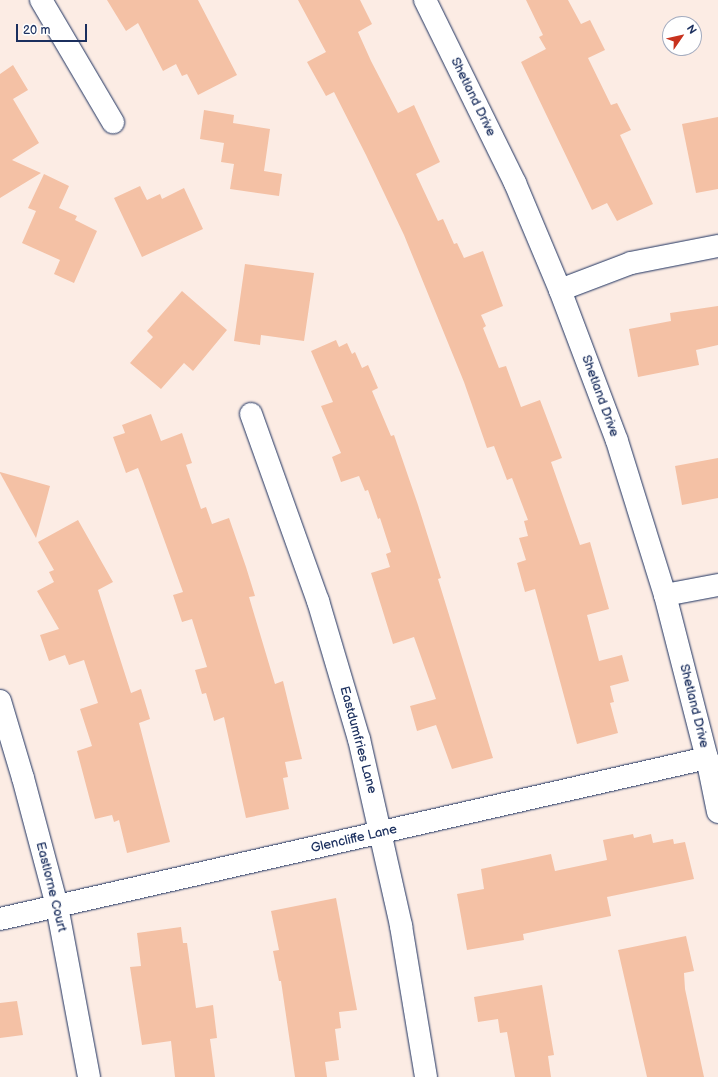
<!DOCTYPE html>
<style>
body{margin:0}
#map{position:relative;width:718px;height:1077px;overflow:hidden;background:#fcece4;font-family:"Balsamiq Sans",sans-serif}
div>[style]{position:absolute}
.building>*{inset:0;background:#f4c1a5}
.roads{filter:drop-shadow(0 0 1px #1b2f5e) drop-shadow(0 0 1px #1b2f5e)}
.street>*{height:22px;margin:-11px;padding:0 11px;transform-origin:11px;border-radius:11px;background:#fff}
span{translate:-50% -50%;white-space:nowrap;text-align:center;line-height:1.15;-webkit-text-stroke:3.5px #fff;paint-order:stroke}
.street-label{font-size:13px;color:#1b2f5e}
.north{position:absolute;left:662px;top:16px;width:40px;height:40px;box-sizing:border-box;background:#fff;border:1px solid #a4acbf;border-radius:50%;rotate:56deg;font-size:11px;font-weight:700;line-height:16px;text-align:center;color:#1b2f5e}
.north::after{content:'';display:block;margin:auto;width:14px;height:18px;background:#c8321e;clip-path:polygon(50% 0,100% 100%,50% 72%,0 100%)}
.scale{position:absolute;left:16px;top:24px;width:71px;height:18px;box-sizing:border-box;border:2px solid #1b2f5e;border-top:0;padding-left:5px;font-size:12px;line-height:14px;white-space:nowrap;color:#1b2f5e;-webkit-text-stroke:3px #fff;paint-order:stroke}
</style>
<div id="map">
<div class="building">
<i style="clip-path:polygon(107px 0,198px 0,237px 75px,198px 95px,187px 74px,182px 76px,176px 64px,163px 71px,138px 23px,126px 31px)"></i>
<i style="clip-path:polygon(298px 0,360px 0,372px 24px,358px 32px,371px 61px,398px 113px,414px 105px,440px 162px,416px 174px,438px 221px,443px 219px,454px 244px,457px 243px,464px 258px,483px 251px,503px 306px,481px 315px,486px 326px,483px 328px,499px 368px,506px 366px,521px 407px,540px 400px,562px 458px,551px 462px,580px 545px,590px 542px,598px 570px,609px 609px,587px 615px,599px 661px,622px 655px,629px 681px,610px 686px,614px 702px,610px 703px,618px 733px,577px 744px,535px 589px,525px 592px,517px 563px,526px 560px,519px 538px,528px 536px,524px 521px,528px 520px,512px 478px,507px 480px,494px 446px,487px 448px,464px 382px,404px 235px,366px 155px,334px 92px,326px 96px,307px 62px,326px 52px)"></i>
<i style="clip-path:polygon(526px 0,568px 0,581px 24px,590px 20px,605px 50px,588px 58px,611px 105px,617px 103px,631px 130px,620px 135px,653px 204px,617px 221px,607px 203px,592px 210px,521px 62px,546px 49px,539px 37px,543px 35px)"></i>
<i style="clip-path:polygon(13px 65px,28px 90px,13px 99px,39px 143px,12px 160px,41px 173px,0 198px,0 74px)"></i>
<i style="clip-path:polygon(204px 110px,234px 115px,233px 123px,270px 129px,264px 171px,282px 174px,279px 196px,230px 189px,234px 164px,221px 162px,224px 143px,200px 139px)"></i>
<i style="clip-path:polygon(718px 117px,718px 189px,696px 193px,682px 124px)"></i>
<i style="clip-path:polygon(44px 174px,69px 186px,59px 208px,77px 216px,75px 220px,97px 231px,74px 283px,54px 274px,60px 260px,22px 243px,36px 211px,28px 208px)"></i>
<i style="clip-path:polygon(140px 186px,147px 200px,160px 194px,162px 199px,184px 188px,203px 229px,142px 257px,114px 198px)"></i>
<i style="clip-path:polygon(245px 264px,314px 273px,304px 341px,261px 335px,260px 345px,234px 341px)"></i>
<i style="clip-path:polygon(182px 291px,227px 330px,193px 371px,184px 363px,161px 389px,130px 363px,153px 337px,147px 331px)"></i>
<i style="clip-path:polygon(718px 306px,718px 345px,696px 350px,699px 365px,638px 377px,629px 329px,671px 321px,670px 313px)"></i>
<i style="clip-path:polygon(336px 340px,339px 347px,347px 343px,352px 354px,355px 352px,362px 368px,368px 365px,378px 388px,372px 391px,391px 436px,394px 435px,418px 505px,441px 578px,438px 579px,493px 758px,452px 769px,436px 725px,417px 731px,410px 706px,436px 699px,414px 637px,393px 644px,371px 573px,390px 567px,386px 554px,391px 552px,380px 518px,378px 519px,368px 490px,365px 491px,359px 476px,341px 482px,332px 457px,341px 453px,321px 406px,333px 402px,311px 351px)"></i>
<i style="clip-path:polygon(151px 414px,161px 441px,182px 433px,192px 463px,186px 465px,201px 509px,206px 507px,212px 524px,229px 518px,246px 567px,255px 596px,249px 597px,275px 684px,283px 681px,302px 759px,285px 762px,288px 777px,283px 778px,289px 809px,246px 818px,224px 717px,214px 721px,206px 693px,202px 694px,195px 670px,207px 667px,192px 619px,182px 622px,173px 595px,183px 592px,143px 481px,138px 468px,126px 473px,113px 437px,125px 433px,122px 425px)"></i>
<i style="clip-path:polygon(718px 458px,718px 498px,682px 505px,675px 466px)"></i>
<i style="clip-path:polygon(0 472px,50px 486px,36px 538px,0 473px)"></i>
<i style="clip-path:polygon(78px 520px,113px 582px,98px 590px,131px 693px,141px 689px,150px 719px,139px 723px,170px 842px,127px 853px,119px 820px,114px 822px,112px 815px,95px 819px,77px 751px,92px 746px,80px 709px,98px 703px,84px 660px,69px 665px,65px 655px,49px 661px,40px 635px,59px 629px,37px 591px,54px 582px,49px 572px,54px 570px,38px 542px)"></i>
<i style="clip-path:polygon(633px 834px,634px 838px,651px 834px,653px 843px,673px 839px,674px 844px,685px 842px,694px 879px,607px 897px,611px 916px,523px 934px,524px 940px,467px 950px,457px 894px,484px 889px,481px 869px,551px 854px,555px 871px,607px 860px,603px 840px)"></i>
<i style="clip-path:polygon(336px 898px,357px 1010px,339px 1012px,341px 1028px,335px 1029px,339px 1060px,325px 1062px,327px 1077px,295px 1077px,281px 981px,279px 981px,273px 951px,279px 950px,271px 911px)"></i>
<i style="clip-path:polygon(181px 927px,183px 943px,187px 943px,196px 1008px,213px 1005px,217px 1038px,210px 1039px,215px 1077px,175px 1077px,171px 1041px,142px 1045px,130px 967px,141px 966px,137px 933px)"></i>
<i style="clip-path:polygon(686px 936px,694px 971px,684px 973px,685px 989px,704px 1077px,647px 1077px,618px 950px)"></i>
<i style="clip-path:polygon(542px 985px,554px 1055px,548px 1056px,551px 1077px,515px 1077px,507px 1032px,500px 1033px,498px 1019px,478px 1022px,474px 997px)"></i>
<i style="clip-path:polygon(17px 1001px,23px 1035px,0 1038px,0 1003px)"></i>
</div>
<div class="roads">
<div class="street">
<i style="left:41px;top:0;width:142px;rotate:59.5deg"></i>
<i style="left:425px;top:0;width:204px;rotate:63.8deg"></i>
<i style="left:515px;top:183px;width:116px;rotate:67.2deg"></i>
<i style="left:560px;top:290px;width:161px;rotate:69.3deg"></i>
<i style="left:617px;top:441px;width:161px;rotate:72.7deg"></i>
<i style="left:665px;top:595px;width:168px;rotate:75.6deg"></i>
<i style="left:707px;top:758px;width:55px;rotate:78.5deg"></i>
<i style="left:560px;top:290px;width:76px;rotate:-20.8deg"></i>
<i style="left:631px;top:263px;width:89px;rotate:-11.1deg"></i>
<i style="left:251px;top:414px;width:199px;rotate:70.3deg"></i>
<i style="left:318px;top:601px;width:144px;rotate:73.5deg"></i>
<i style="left:359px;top:739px;width:192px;rotate:77.3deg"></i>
<i style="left:401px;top:926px;width:153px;rotate:80.6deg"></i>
<i style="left:665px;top:595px;width:54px;rotate:-10.7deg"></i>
<i style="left:0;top:701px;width:80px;rotate:73.4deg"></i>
<i style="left:23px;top:778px;width:132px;rotate:75.1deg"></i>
<i style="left:57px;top:906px;width:174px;rotate:79.4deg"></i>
<i style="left:0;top:919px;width:725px;rotate:-12.83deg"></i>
</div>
</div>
<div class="street-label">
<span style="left:473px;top:97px;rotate:64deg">Shetland Drive</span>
<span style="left:600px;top:396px;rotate:70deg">Shetland Drive</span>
<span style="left:694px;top:706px;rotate:76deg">Shetland Drive</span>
<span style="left:358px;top:740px;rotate:75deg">Eastdumfries Lane</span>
<span style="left:354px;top:839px;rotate:-13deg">Glencliffe Lane</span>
<span style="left:51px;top:887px;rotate:76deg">Eastlorne Court</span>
</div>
<div class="north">N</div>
<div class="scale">20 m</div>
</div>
